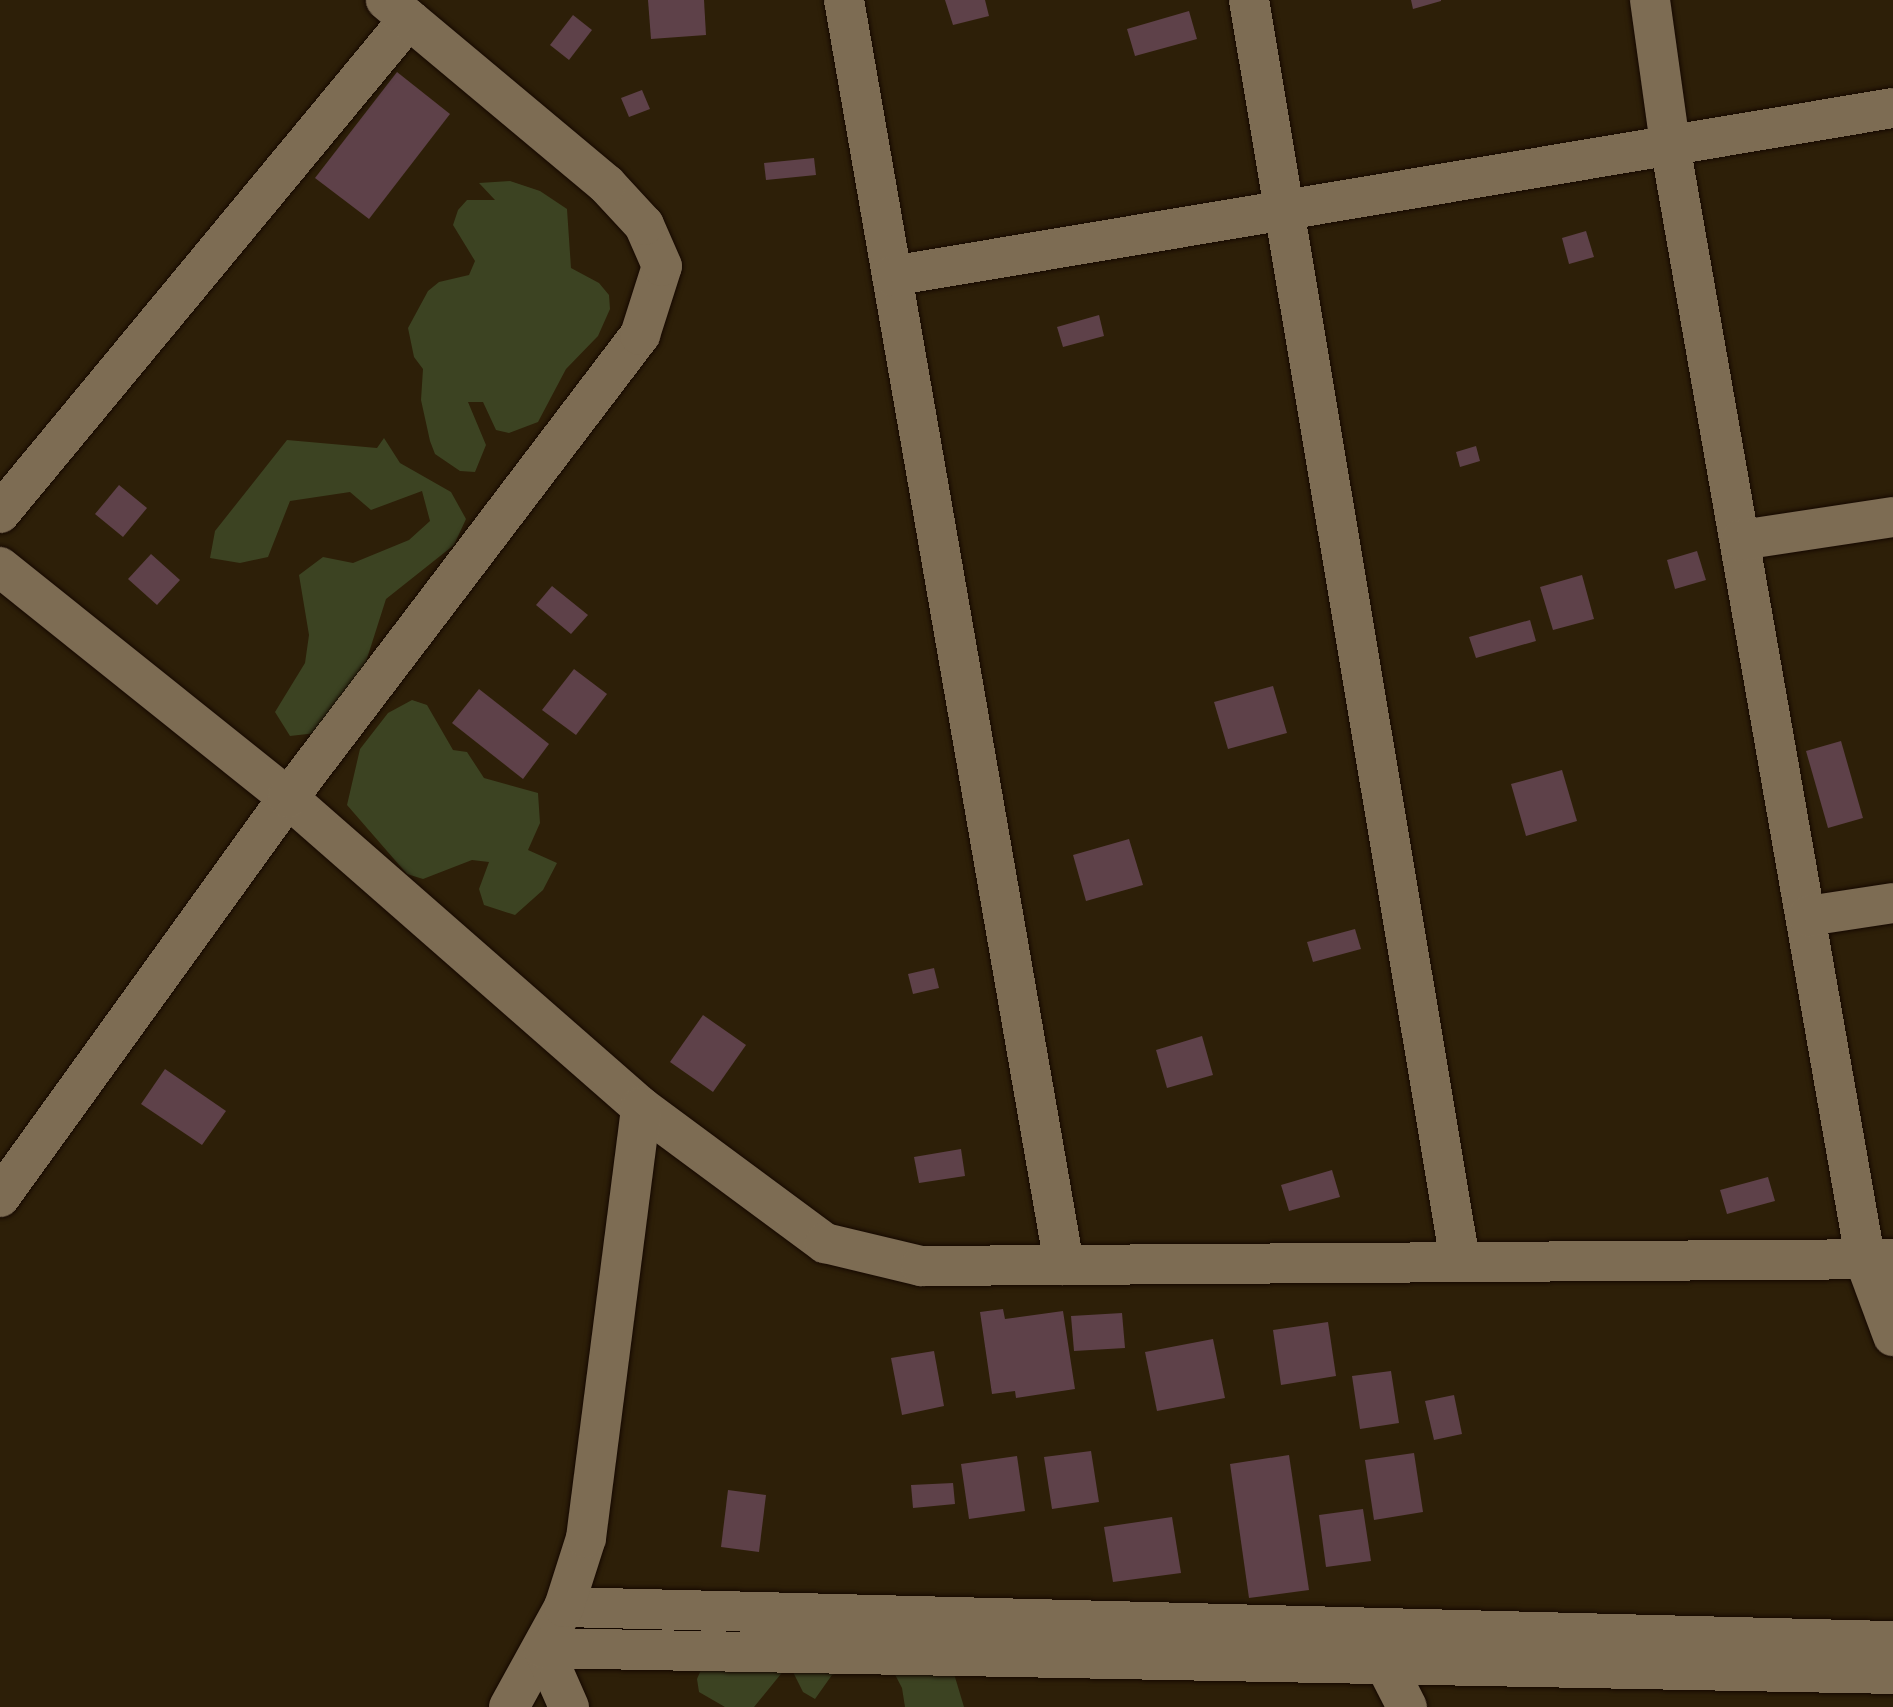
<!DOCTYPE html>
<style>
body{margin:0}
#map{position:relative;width:1893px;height:1707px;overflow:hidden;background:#2d1f08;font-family:Roboto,sans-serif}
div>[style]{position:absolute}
.green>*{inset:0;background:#3c4322}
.building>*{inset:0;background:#5e4149}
.roads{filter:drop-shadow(0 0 2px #150800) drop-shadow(0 0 2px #150800)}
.street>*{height:40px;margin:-20px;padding:0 20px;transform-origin:20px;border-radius:20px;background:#7d6c53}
span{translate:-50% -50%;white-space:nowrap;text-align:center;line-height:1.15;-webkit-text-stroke:8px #100a03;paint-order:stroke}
</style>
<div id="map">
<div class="green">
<i style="clip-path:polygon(510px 181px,540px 191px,567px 209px,571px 268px,599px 283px,609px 295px,610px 309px,598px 336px,566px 369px,538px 422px,509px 433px,496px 430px,483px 402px,468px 402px,486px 445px,475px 472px,460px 471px,435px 454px,430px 441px,421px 400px,423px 369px,414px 357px,408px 328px,428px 291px,439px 282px,469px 275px,475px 261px,453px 225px,458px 210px,467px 200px,495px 200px,479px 183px)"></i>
<i style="clip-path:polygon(384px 438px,400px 463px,451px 492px,466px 519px,454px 545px,386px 599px,349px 715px,325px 732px,290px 736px,275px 712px,305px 663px,309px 635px,299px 575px,323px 557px,353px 563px,409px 540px,430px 521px,422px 491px,371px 510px,350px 492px,290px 501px,268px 557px,240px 563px,210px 558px,215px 531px,287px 440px,377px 448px)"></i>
<i style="clip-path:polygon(412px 700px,427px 705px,453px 750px,467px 752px,484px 778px,538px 793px,540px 823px,528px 850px,557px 863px,543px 890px,515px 915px,484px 905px,479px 889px,489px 862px,472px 860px,423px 879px,407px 874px,347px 805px,360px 749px,388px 713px)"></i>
<i style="clip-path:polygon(949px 1657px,964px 1707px,905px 1707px,902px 1688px,889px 1663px,875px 1661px,832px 1675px,815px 1699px,803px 1692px,789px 1664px,754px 1707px,725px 1707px,699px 1692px,697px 1679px,703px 1665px)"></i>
</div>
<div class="building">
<i style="clip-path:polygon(648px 0,704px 0,706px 35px,651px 39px)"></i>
<i style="clip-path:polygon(945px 0,985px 0,989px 16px,953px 25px)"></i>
<i style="clip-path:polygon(1411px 0,1441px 0,1441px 1px,1413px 9px)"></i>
<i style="clip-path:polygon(1189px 11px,1197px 39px,1135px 56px,1127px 29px)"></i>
<i style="clip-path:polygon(573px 15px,592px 30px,569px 60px,550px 45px)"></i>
<i style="clip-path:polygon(397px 72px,450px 114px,369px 219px,315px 178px)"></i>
<i style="clip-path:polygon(642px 90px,650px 109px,629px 117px,621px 98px)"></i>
<i style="clip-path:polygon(814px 158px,816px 175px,766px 180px,764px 163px)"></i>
<i style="clip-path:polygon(1586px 231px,1594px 257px,1569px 264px,1562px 238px)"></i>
<i style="clip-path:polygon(1099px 315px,1104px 336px,1063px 347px,1057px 327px)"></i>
<i style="clip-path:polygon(1476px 446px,1480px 461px,1460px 467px,1456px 452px)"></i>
<i style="clip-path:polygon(119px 485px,147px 508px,123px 537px,95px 514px)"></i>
<i style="clip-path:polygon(1697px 551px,1706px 580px,1675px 589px,1667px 560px)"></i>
<i style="clip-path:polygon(151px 554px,180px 580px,157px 605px,128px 579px)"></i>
<i style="clip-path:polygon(1582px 575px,1594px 619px,1553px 630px,1540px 587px)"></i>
<i style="clip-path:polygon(552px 586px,588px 615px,571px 634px,536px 605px)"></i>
<i style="clip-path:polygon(1530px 620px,1536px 641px,1476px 658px,1469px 637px)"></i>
<i style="clip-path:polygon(574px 669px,607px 694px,576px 735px,542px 710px)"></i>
<i style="clip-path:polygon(1273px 686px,1287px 733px,1228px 749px,1214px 702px)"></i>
<i style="clip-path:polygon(479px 689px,549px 744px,523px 779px,452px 723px)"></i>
<i style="clip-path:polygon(1841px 741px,1863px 818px,1828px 828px,1806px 751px)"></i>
<i style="clip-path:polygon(1562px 770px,1577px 821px,1526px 836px,1511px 784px)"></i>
<i style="clip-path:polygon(1129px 839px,1143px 885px,1086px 901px,1073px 855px)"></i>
<i style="clip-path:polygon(1355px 929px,1361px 949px,1313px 962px,1307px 942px)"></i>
<i style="clip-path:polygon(934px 968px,939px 988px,913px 994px,908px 974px)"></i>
<i style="clip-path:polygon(703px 1015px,746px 1045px,713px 1092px,670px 1062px)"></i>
<i style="clip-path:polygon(1202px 1036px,1213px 1075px,1167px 1088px,1156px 1050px)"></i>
<i style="clip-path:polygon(165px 1069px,226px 1111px,202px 1145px,141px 1104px)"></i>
<i style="clip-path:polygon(961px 1149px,965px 1176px,919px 1183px,914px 1157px)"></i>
<i style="clip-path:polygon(1332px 1170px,1340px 1197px,1289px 1211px,1281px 1185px)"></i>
<i style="clip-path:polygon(1768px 1177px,1775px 1201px,1727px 1214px,1720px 1190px)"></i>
<i style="clip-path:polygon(1003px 1309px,1005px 1319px,1063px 1311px,1075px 1389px,1016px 1398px,1015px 1391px,992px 1394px,980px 1312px)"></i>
<i style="clip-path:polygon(1122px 1313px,1125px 1348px,1074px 1351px,1071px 1316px)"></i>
<i style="clip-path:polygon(1328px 1322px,1336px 1376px,1281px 1385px,1273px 1330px)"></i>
<i style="clip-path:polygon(1213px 1339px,1225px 1398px,1157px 1411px,1145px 1352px)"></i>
<i style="clip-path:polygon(934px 1351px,944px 1406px,902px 1415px,891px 1358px)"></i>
<i style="clip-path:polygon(1391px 1371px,1399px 1423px,1360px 1429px,1352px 1376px)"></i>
<i style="clip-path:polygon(1454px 1395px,1462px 1434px,1434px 1440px,1425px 1401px)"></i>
<i style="clip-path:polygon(1091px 1451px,1099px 1502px,1052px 1509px,1044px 1457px)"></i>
<i style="clip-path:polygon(1414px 1453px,1423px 1512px,1374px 1520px,1365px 1460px)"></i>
<i style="clip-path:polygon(1289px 1455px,1309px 1590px,1249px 1598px,1230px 1464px)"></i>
<i style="clip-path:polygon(1017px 1456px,1025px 1511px,969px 1519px,961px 1464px)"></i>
<i style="clip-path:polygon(953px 1483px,955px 1504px,913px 1508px,911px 1485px)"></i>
<i style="clip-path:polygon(728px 1490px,766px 1495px,759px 1552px,721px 1547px)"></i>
<i style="clip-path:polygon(1363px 1509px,1371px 1561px,1326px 1567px,1319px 1515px)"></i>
<i style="clip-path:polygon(1172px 1517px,1181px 1573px,1113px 1582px,1104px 1527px)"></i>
</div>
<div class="roads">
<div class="street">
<i style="left:844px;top:0;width:1284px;rotate:80.13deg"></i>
<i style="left:1249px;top:0;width:1279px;rotate:80.5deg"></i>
<i style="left:1650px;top:0;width:146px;rotate:82.1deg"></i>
<i style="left:1670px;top:145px;width:1135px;rotate:80.06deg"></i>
<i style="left:1866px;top:1263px;width:78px;rotate:69.7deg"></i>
<i style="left:892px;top:276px;width:1015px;rotate:-9.53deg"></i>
<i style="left:0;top:513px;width:641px;rotate:-50.38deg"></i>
<i style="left:1741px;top:540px;width:154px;rotate:-8.6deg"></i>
<i style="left:0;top:567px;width:369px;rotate:38.7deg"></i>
<i style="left:288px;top:798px;width:469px;rotate:41.2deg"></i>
<i style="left:641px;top:1107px;width:229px;rotate:36.5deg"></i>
<i style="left:825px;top:1243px;width:99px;rotate:13.5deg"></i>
<i style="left:921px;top:1266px;width:972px;rotate:-0.41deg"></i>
<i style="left:1808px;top:916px;width:86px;rotate:-8.7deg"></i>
<i style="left:0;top:1197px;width:492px;rotate:-54.2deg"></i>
<i style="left:288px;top:798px;width:582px;rotate:-52.76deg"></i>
<i style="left:640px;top:335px;width:72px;rotate:-72.3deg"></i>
<i style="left:662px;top:266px;width:45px;rotate:-113.7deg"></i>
<i style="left:644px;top:225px;width:56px;rotate:-132.8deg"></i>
<i style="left:606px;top:184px;width:287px;rotate:-140.1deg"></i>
<i style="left:564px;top:1607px;width:1329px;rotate:1.47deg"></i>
<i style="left:1386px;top:1666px;width:46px;rotate:62.9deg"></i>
<i style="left:509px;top:1707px;width:114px;rotate:-61.2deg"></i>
<i style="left:564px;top:1607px;width:72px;rotate:-72.3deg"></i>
<i style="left:586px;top:1538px;width:434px;rotate:-82.7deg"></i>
<i style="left:569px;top:1707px;width:64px;rotate:-113.8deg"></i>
<i style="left:543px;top:1648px;width:1350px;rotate:1.1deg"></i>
</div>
</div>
</div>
